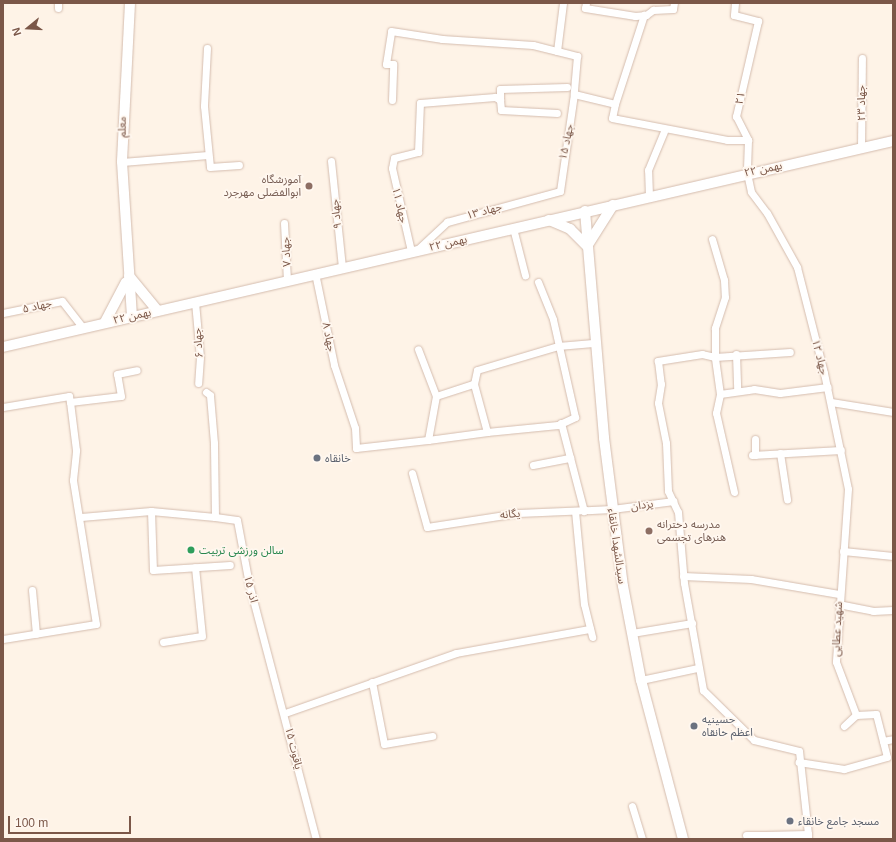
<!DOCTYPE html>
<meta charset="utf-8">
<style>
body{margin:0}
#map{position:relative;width:896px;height:842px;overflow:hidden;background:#fef3e7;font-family:Arial,"Noto Sans Arabic",sans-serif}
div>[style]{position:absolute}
.roads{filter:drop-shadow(0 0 1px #d4bcae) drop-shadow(0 0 1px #d4bcae)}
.street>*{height:7px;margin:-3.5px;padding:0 3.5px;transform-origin:3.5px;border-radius:3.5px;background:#fff}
.secondary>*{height:10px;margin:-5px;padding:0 5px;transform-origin:5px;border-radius:5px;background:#fff}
.dots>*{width:11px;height:11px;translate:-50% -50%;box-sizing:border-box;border:2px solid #fff7ef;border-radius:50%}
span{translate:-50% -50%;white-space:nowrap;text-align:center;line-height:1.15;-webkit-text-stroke:3.5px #fff7ef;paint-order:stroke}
.street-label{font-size:11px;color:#7b5748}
.education-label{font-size:11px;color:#785e54}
.right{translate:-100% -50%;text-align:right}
.left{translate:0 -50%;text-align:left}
.worship-label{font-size:11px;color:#5b616d}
.leisure-label{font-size:11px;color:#27864d}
.frame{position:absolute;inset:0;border:4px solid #7b5748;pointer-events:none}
.north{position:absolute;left:8px;top:8px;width:40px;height:40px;-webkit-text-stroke:3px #fff7ef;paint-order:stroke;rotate:252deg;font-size:11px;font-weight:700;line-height:16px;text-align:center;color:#7b5748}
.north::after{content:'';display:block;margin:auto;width:14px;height:18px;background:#7b5748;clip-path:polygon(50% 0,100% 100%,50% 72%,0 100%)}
.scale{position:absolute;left:8px;top:816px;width:123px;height:18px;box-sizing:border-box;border:2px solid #7b5748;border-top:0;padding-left:5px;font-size:12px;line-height:14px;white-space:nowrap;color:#7b5748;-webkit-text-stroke:3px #fff7ef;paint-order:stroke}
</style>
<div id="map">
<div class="roads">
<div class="street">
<i style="left:58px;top:3px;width:5px;rotate:90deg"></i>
<i style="left:563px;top:3px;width:48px;rotate:97.1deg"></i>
<i style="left:557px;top:51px;width:21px;rotate:14deg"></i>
<i style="left:577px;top:56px;width:38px;rotate:95deg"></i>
<i style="left:574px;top:94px;width:42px;rotate:13.7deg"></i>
<i style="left:615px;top:104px;width:94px;rotate:-72deg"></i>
<i style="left:586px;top:3px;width:5px;rotate:101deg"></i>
<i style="left:585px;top:8px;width:51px;rotate:9.1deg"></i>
<i style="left:635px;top:16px;width:11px;rotate:-5deg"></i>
<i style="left:646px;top:15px;width:9px;rotate:-36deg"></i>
<i style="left:653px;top:10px;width:20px;rotate:-3deg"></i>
<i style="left:673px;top:9px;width:6px;rotate:-81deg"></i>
<i style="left:735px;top:3px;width:12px;rotate:95deg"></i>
<i style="left:734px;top:15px;width:25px;rotate:14deg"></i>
<i style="left:758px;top:21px;width:98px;rotate:103deg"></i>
<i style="left:736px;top:116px;width:27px;rotate:63deg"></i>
<i style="left:748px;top:140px;width:33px;rotate:92deg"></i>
<i style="left:747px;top:173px;width:19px;rotate:78deg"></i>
<i style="left:751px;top:192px;width:26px;rotate:53deg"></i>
<i style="left:767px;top:213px;width:62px;rotate:60.9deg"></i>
<i style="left:797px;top:267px;width:109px;rotate:75.7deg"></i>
<i style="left:824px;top:373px;width:118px;rotate:78.3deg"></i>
<i style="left:848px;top:489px;width:173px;rotate:94deg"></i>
<i style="left:836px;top:662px;width:57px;rotate:69.3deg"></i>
<i style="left:856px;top:715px;width:20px;rotate:-3deg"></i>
<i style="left:876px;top:714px;width:44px;rotate:75.7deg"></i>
<i style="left:887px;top:757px;width:45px;rotate:164.4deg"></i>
<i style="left:844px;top:769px;width:46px;rotate:-171.2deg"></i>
<i style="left:207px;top:48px;width:58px;rotate:93deg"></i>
<i style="left:204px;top:106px;width:61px;rotate:84.4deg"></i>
<i style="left:210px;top:167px;width:29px;rotate:-4deg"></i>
<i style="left:392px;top:100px;width:36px;rotate:-88deg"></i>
<i style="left:393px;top:64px;width:7px;rotate:180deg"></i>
<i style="left:386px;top:64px;width:33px;rotate:-81deg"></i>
<i style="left:391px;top:31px;width:52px;rotate:8.9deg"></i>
<i style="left:442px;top:39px;width:91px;rotate:3.8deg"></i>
<i style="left:533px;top:45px;width:25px;rotate:14deg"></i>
<i style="left:500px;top:100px;width:11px;rotate:-90deg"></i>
<i style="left:500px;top:89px;width:67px;rotate:-1.7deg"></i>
<i style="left:615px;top:104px;width:14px;rotate:102deg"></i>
<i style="left:612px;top:118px;width:117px;rotate:10.8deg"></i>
<i style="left:727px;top:140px;width:21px"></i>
<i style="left:861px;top:148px;width:90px;rotate:-89.4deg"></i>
<i style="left:331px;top:161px;width:107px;rotate:84.1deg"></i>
<i style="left:122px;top:162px;width:86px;rotate:-4.7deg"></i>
<i style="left:649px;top:196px;width:26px;rotate:-92deg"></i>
<i style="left:648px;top:170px;width:44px;rotate:-67.5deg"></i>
<i style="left:284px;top:223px;width:58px;rotate:87deg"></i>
<i style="left:513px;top:228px;width:49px;rotate:75.7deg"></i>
<i style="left:712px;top:239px;width:43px;rotate:73.7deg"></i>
<i style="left:724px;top:280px;width:17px;rotate:87deg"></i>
<i style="left:725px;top:297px;width:33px;rotate:108deg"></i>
<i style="left:715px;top:328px;width:29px;rotate:90deg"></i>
<i style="left:715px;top:357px;width:75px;rotate:-3.8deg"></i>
<i style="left:418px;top:249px;width:40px;rotate:-43deg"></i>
<i style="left:447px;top:222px;width:117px;rotate:-15.3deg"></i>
<i style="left:560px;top:191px;width:98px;rotate:-81.8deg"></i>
<i style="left:411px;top:251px;width:85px;rotate:-102.9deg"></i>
<i style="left:392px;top:168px;width:10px;rotate:-79deg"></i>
<i style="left:394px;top:158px;width:25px;rotate:-14deg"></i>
<i style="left:418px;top:152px;width:49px;rotate:-87.7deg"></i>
<i style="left:420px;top:103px;width:75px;rotate:-4.6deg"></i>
<i style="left:495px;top:97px;width:6px;rotate:31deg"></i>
<i style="left:500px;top:100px;width:10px;rotate:84deg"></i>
<i style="left:501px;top:110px;width:56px;rotate:3.1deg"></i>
<i style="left:315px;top:273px;width:94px;rotate:78.3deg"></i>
<i style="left:334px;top:365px;width:66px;rotate:71.6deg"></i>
<i style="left:355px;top:428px;width:20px;rotate:87deg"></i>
<i style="left:356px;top:448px;width:72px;rotate:-6.3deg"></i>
<i style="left:428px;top:440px;width:45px;rotate:-79.7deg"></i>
<i style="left:436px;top:396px;width:50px;rotate:-111deg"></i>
<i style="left:195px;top:302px;width:55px;rotate:84.8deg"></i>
<i style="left:200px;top:357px;width:26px;rotate:94deg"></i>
<i style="left:3px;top:313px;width:60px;rotate:-11.5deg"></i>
<i style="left:62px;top:301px;width:33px;rotate:52deg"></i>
<i style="left:736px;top:354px;width:37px;rotate:88deg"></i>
<i style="left:720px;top:394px;width:34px;rotate:-8deg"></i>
<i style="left:754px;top:389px;width:26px;rotate:9deg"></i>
<i style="left:780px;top:393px;width:48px;rotate:-7.1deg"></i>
<i style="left:436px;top:396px;width:40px;rotate:-18deg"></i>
<i style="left:831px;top:402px;width:63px;rotate:9.2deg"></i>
<i style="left:3px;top:407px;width:67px;rotate:-9.5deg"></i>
<i style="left:69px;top:396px;width:6px;rotate:81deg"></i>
<i style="left:70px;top:402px;width:51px;rotate:-6.7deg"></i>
<i style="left:121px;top:396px;width:22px;rotate:-100deg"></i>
<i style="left:117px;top:374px;width:20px;rotate:-11deg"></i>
<i style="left:561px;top:423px;width:91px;rotate:75.4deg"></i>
<i style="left:487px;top:432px;width:71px;rotate:-5.6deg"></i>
<i style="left:558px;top:425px;width:19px;rotate:-25deg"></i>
<i style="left:575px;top:417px;width:100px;rotate:-102.7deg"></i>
<i style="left:553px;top:319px;width:40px;rotate:-112deg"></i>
<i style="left:428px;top:440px;width:60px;rotate:-7.7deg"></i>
<i style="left:487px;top:432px;width:50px;rotate:-105.2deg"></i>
<i style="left:474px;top:384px;width:14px;rotate:-78deg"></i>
<i style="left:477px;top:370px;width:84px;rotate:-16.5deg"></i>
<i style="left:558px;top:346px;width:38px;rotate:-5deg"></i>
<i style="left:780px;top:453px;width:47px;rotate:81.3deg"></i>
<i style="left:752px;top:455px;width:89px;rotate:-3.2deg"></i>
<i style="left:755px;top:455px;width:16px;rotate:-90deg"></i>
<i style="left:533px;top:465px;width:38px;rotate:-11deg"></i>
<i style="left:412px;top:473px;width:56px;rotate:74.5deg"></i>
<i style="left:427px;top:527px;width:92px;rotate:-8.7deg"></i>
<i style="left:518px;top:513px;width:94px;rotate:-2.4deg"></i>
<i style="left:612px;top:509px;width:62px;rotate:-7.5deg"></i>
<i style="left:734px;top:492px;width:81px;rotate:-102.8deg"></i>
<i style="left:716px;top:413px;width:19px;rotate:-78deg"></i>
<i style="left:720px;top:394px;width:37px;rotate:-98deg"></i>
<i style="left:715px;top:357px;width:13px;rotate:-167deg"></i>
<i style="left:702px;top:354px;width:45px;rotate:171deg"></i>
<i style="left:658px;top:361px;width:23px;rotate:83deg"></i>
<i style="left:661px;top:384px;width:19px;rotate:99deg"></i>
<i style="left:658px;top:403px;width:41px;rotate:78.7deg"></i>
<i style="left:666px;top:443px;width:48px;rotate:87.6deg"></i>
<i style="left:668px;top:491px;width:23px;rotate:65deg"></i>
<i style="left:678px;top:512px;width:71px;rotate:85.2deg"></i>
<i style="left:684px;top:583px;width:109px;rotate:79.9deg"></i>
<i style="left:703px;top:690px;width:71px;rotate:44.4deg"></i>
<i style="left:754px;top:740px;width:46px;rotate:13.7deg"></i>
<i style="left:799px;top:751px;width:83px;rotate:83.8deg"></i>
<i style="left:151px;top:511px;width:64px;rotate:5.4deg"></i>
<i style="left:215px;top:517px;width:74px;rotate:-90.8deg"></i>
<i style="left:214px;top:443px;width:48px;rotate:-94.8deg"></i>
<i style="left:210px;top:395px;width:5px;rotate:-143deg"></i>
<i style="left:575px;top:511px;width:93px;rotate:84.5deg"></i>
<i style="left:584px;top:604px;width:34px;rotate:76deg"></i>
<i style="left:81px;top:517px;width:70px;rotate:-4.9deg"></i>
<i style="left:151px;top:511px;width:59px;rotate:88.1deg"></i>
<i style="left:153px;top:570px;width:77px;rotate:-3.7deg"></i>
<i style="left:215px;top:517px;width:22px;rotate:8deg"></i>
<i style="left:237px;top:520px;width:65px;rotate:79.4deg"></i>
<i style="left:249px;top:584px;width:264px;rotate:75.3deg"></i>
<i style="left:843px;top:551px;width:50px;rotate:5.7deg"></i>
<i style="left:683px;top:576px;width:68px;rotate:2.5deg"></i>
<i style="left:751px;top:579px;width:89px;rotate:9.7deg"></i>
<i style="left:32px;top:590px;width:44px;rotate:84.8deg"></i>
<i style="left:838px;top:604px;width:36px;rotate:11deg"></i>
<i style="left:873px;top:611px;width:20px;rotate:-3deg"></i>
<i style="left:632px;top:633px;width:61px;rotate:-9.5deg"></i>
<i style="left:3px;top:639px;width:94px;rotate:-9.2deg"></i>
<i style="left:96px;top:624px;width:146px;rotate:-99.1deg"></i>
<i style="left:73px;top:480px;width:30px;rotate:-84deg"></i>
<i style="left:76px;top:450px;width:48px;rotate:-97.1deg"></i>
<i style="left:163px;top:642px;width:39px;rotate:-9deg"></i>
<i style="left:202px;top:636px;width:69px;rotate:-95.8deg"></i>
<i style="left:641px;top:680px;width:57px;rotate:-12.1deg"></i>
<i style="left:372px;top:682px;width:63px;rotate:79deg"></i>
<i style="left:384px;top:744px;width:49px;rotate:-9.5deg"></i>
<i style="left:285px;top:713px;width:181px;rotate:-19.3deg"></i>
<i style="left:456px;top:653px;width:136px;rotate:-10.2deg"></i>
<i style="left:844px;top:726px;width:16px;rotate:-43deg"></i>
<i style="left:883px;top:741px;width:10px;rotate:-11deg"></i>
<i style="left:632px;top:806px;width:34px;rotate:73deg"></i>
<i style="left:746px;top:835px;width:19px"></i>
<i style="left:764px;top:839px;width:4px;rotate:-76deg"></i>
<i style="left:765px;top:835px;width:43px;rotate:-1.3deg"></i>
<i style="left:808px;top:834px;width:5px;rotate:90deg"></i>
</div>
<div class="secondary">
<i style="left:130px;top:3px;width:159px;rotate:92.9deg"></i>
<i style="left:122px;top:162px;width:153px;rotate:86.3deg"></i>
<i style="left:585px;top:211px;width:228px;rotate:85.2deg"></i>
<i style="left:604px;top:438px;width:149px;rotate:82.7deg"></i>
<i style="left:623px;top:586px;width:96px;rotate:79.2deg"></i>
<i style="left:641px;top:680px;width:164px;rotate:75.2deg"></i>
<i style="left:549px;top:220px;width:23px;rotate:23deg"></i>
<i style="left:570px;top:229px;width:24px;rotate:45deg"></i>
<i style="left:589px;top:243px;width:45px;rotate:-57.7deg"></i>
<i style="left:129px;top:276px;width:44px;rotate:50.5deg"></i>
<i style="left:105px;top:322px;width:45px;rotate:-62.3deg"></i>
<i style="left:3px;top:347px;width:914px;rotate:-13.03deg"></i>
</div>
</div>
<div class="dots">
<i style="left:309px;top:186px;background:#8d6e63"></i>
<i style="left:317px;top:458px;background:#6b7280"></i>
<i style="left:649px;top:531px;background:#8d6e63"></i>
<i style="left:191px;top:550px;background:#2e9e5b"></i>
<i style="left:694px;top:726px;background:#6b7280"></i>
<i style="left:790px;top:821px;background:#6b7280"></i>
</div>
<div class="street-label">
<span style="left:740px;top:98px;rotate:-77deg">۲۱</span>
<span style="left:861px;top:103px;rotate:-90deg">جهاد ۲۳</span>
<span style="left:122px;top:127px;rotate:-90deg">معلم</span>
<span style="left:566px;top:142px;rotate:-78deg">جهاد ۱۵</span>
<span style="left:763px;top:169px;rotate:-12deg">۲۲ بهمن</span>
<span style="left:400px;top:205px;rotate:77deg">جهاد ۱۱</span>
<span style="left:484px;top:211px;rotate:-15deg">جهاد ۱۳</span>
<span style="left:336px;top:214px;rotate:-96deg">جهاد ۹</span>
<span style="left:448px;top:243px;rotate:-13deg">۲۲ بهمن</span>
<span style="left:286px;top:252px;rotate:-93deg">جهاد ۷</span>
<span style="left:37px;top:306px;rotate:-12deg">جهاد ۵</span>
<span style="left:132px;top:316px;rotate:-13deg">۲۲ بهمن</span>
<span style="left:329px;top:337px;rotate:79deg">جهاد ۸</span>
<span style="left:198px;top:343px;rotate:-94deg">جهاد ۶</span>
<span style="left:820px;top:357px;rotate:76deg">جهاد ۱۲</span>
<span style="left:642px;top:505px;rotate:-8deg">یزدان</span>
<span style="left:510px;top:514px;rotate:-5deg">یگانه</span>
<span style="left:617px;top:546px;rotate:82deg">سیدالشهدا خانقاء</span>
<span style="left:251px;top:589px;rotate:76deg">اذر ۱۵</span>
<span style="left:837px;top:629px;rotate:-87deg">شهید عطایی</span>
<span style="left:294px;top:748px;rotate:76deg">یاقوت ۱۵</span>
</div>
<div class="education-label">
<span class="right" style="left:301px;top:186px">آموزشگاه<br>ابوالفضلی مهرجرد</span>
<span class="left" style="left:657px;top:531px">مدرسه دخترانه<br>هنرهای تجسمی</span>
</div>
<div class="worship-label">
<span class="left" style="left:325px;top:458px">خانقاه</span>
<span class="left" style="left:702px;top:726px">حسینیه<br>اعظم خانقاه</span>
<span class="left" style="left:798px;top:821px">مسجد جامع خانقاء</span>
</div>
<div class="leisure-label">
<span class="left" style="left:199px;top:550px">سالن ورزشی تربیت</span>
</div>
<div class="frame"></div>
<div class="north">N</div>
<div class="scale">100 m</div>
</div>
